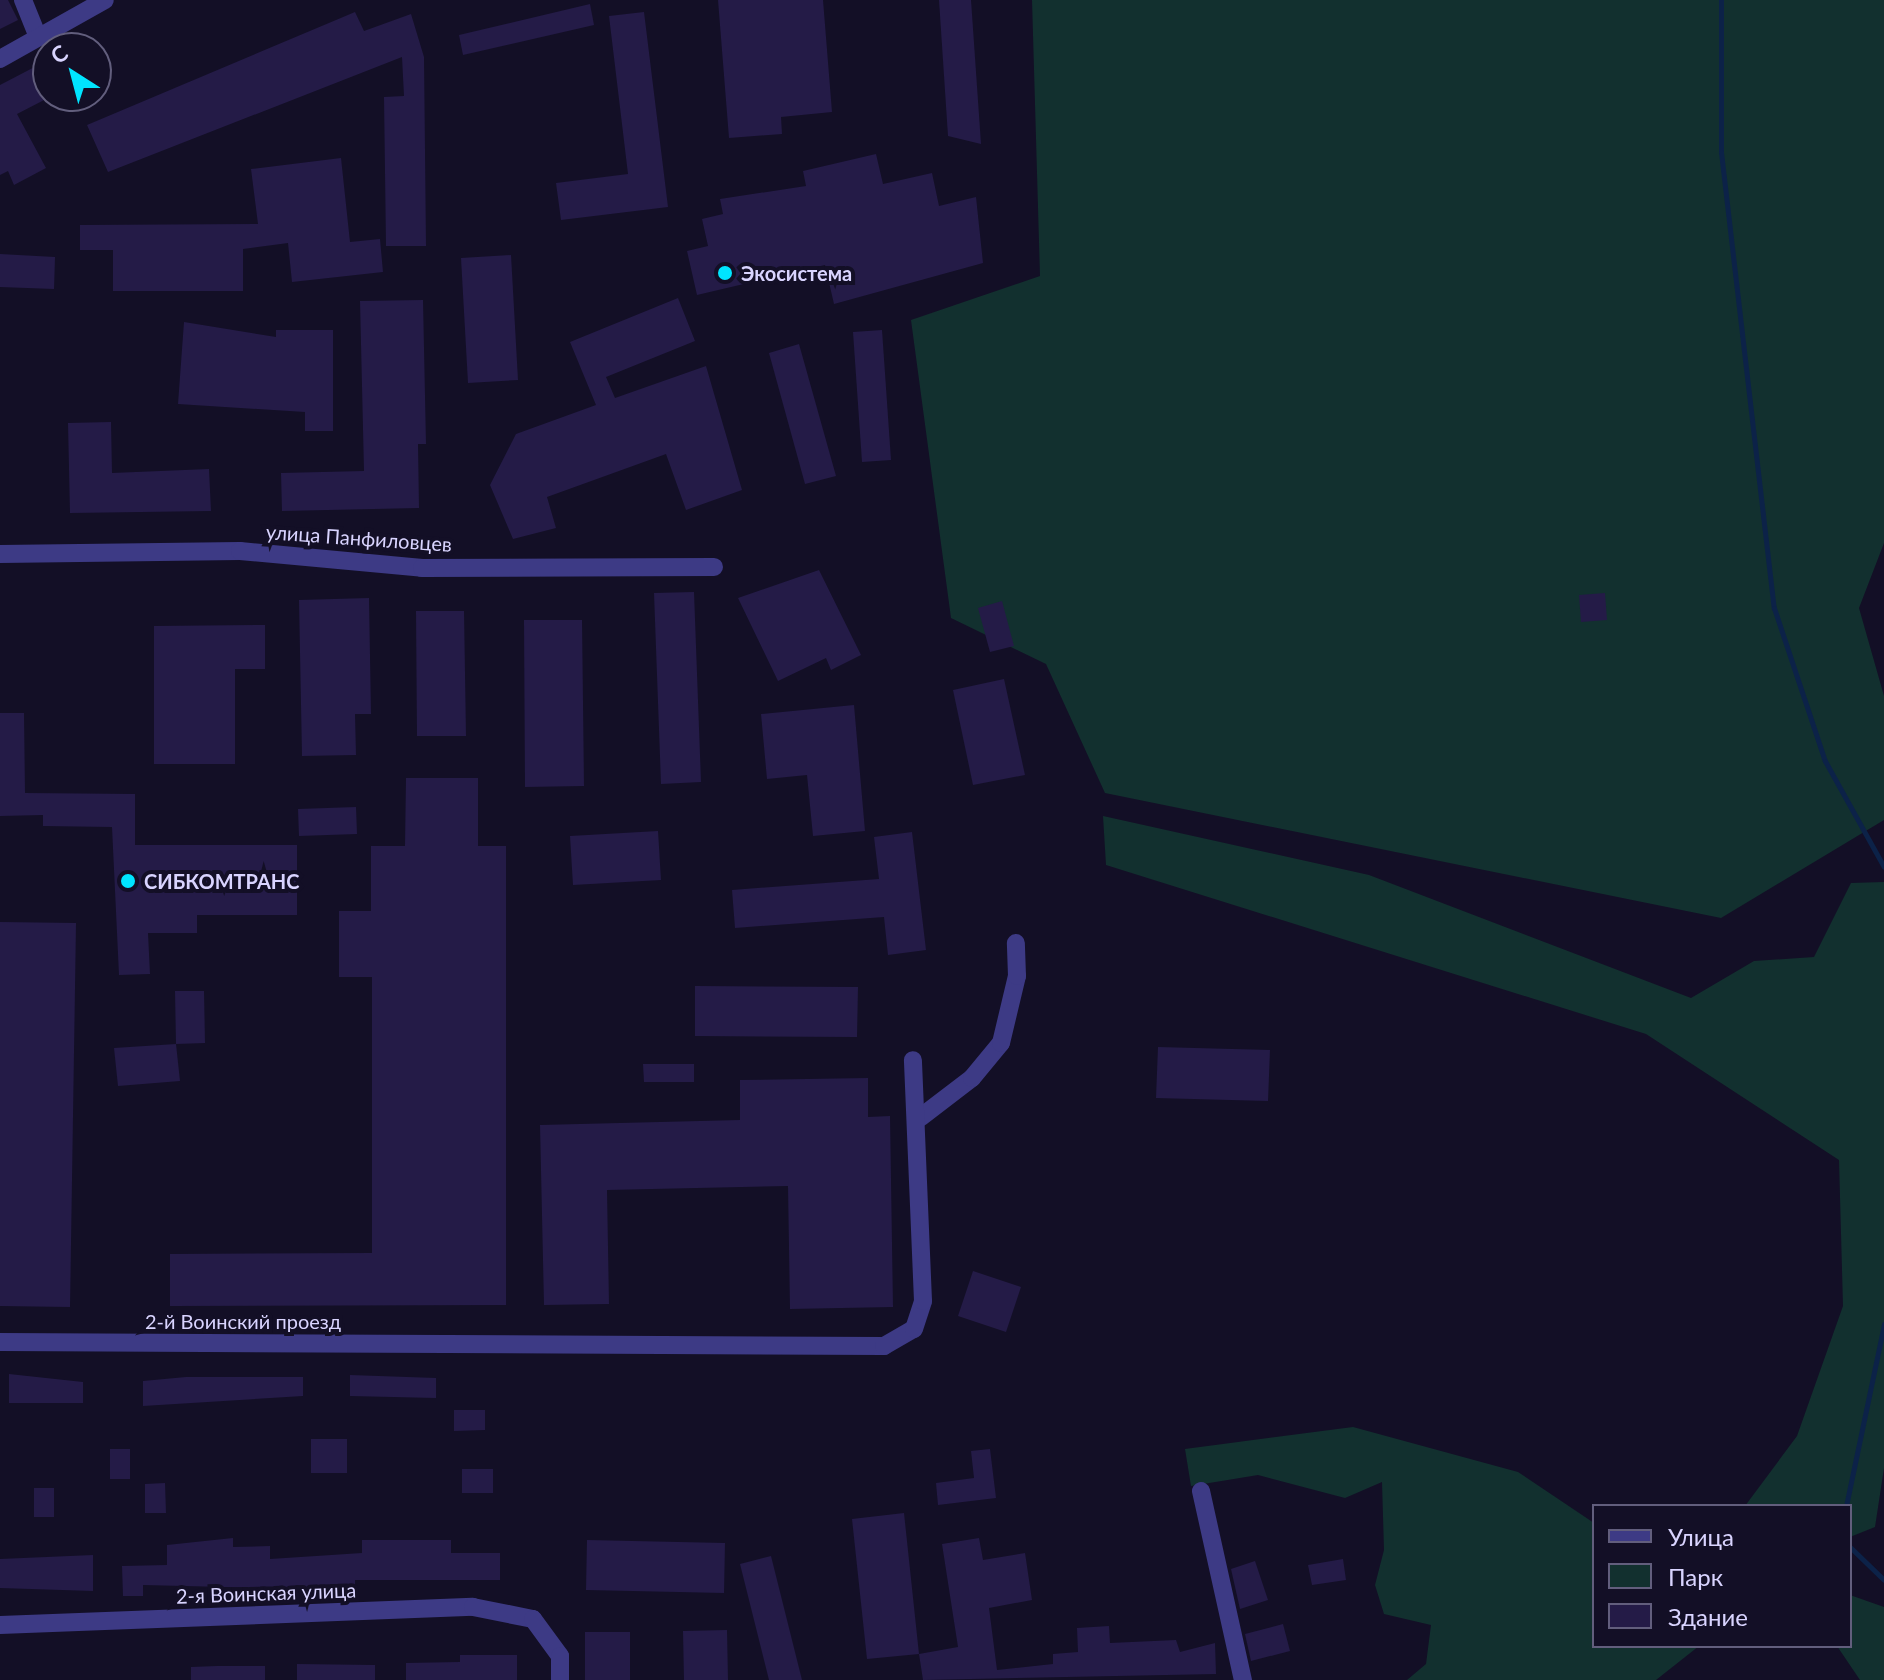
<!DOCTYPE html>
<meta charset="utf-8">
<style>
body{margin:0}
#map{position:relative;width:1884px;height:1680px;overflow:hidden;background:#130f26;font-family:Lato,sans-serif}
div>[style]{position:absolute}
.green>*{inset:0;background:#12302f}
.stream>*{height:5px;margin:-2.5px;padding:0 2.5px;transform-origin:2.5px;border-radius:2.5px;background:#0c2248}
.building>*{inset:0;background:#241b47}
.minor>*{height:18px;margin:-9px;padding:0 9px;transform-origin:9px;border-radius:9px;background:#3d3a85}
.dots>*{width:22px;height:22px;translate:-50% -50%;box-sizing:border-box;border:4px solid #130f26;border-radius:50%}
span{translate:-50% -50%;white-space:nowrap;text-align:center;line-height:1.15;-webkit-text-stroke:8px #130f26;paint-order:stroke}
.poi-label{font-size:20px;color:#d9d4ff;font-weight:700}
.left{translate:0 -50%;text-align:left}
.street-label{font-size:20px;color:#d9d4ff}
.legend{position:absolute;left:1592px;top:1504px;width:260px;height:144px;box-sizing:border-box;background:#130f26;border:2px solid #625e7d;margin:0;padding:10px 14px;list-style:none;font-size:24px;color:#d9d4ff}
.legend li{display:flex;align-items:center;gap:16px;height:40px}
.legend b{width:40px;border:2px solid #625e7d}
.north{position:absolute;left:32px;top:32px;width:80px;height:80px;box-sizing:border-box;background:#130f26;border:2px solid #625e7d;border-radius:50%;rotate:324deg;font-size:22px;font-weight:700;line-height:32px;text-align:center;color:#d9d4ff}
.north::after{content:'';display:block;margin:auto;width:28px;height:36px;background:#00e5ff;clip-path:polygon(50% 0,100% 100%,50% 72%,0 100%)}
</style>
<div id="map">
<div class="green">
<i style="clip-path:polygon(1032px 0,1884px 0,1884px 543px,1859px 608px,1884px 696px,1884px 820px,1721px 918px,1105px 793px,1046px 664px,951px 618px,911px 320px,1040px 276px)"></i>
<i style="clip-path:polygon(1103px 816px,1369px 875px,1691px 998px,1754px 961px,1814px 957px,1851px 883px,1884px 882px,1884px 1468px,1875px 1527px,1850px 1537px,1850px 1506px,1745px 1506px,1797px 1436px,1843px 1306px,1839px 1160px,1646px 1034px,1106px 865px)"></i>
<i style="clip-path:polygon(1353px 1427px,1518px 1472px,1594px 1523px,1594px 1646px,1699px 1646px,1656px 1680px,1407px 1680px,1426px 1664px,1431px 1625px,1384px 1614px,1375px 1585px,1384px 1550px,1382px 1482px,1345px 1498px,1258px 1475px,1191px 1486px,1185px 1449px)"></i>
<i style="clip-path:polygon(1850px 1595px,1884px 1607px,1884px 1680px,1860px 1680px,1837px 1646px,1850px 1646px)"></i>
</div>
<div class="stream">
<i style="left:1721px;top:0;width:152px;rotate:90deg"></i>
<i style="left:1721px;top:152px;width:459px;rotate:83.4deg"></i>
<i style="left:1774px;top:608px;width:161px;rotate:71.6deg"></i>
<i style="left:1825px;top:761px;width:121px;rotate:60.9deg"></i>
<i style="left:1846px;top:1506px;width:186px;rotate:-78.2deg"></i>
<i style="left:1850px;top:1547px;width:47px;rotate:44.1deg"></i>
</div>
<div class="building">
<i style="clip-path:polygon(0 0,8px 0,18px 20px,0 29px)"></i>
<i style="clip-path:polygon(718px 0,823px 0,832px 112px,781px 117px,782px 134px,729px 138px)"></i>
<i style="clip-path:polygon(939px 0,971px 0,981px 144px,948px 136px)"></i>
<i style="clip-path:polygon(590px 4px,594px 25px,463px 55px,459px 35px)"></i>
<i style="clip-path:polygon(355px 12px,364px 31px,411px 14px,424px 57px,426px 246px,386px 246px,384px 97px,404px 96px,402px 57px,108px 172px,87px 125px)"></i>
<i style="clip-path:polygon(644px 12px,668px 207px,561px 220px,556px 183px,628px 174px,609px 16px)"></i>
<i style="clip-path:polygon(48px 60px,48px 98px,17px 114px,46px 168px,14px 185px,8px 171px,0 175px,0 85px)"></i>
<i style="clip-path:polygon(876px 154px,883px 184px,932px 173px,939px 206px,976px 197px,983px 263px,834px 304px,825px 265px,697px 295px,687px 251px,708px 246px,702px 219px,723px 214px,720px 199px,806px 186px,803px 171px)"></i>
<i style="clip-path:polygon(341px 158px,350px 242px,380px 239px,383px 272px,292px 282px,288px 243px,243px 249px,243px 291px,113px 291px,113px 250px,80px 250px,80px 225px,258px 224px,251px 169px)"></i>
<i style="clip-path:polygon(0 254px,55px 257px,54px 289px,0 287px)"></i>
<i style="clip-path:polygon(511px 255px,518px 380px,468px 383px,461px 258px)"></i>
<i style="clip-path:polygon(678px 298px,695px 341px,606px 377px,615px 398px,706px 366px,742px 490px,686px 510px,666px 454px,547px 497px,556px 528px,513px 539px,490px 485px,516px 434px,596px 405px,570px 342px)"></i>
<i style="clip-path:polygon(423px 300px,426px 444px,418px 444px,419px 508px,282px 511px,281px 473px,364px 471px,360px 301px)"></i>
<i style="clip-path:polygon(184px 322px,276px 337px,276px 330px,333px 330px,333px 431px,305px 431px,305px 412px,178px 404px)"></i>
<i style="clip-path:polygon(882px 330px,891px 460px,862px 462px,853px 332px)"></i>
<i style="clip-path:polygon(799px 344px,836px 476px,805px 484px,769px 353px)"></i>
<i style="clip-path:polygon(111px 422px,112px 473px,209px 469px,211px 511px,70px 513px,68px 423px)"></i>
<i style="clip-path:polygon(819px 570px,861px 655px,831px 670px,826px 658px,778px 681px,738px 598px)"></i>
<i style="clip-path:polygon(694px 592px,701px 782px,661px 784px,654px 593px)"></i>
<i style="clip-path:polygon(1605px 593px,1607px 620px,1581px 622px,1579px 595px)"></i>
<i style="clip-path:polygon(369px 598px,371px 714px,355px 714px,356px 755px,302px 756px,299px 600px)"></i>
<i style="clip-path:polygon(1002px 601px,1014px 646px,990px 652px,978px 608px)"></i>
<i style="clip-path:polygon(416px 611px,464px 611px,466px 736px,417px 736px)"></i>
<i style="clip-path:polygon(524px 620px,582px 620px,584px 786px,525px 787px)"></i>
<i style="clip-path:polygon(265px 625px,265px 669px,235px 669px,235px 764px,154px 764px,154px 626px)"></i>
<i style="clip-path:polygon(1004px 679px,1025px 775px,973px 785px,953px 690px)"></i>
<i style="clip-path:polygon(854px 705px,865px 831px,813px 836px,807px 775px,767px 779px,761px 714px)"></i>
<i style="clip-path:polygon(0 713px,24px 713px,25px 793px,135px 794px,135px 845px,297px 845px,297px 915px,197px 915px,197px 933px,148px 933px,150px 974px,119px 975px,112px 827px,43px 826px,43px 815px,0 816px)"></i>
<i style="clip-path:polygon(406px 778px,478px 778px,478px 846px,506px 846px,506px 1305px,170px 1306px,170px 1254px,372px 1253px,372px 977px,339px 977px,339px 911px,371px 911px,371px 846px,405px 846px)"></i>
<i style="clip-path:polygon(356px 807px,357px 834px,299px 836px,298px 809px)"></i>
<i style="clip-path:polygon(658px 831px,661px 880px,573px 885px,570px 836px)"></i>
<i style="clip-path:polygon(912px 832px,926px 950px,888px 955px,884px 917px,735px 928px,732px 890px,879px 879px,874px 837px)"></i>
<i style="clip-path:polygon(0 922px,76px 923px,70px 1307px,0 1306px)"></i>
<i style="clip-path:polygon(695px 986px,858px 987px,857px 1037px,695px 1036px)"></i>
<i style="clip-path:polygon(175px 991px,204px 991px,205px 1043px,176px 1044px)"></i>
<i style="clip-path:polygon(176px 1044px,180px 1081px,118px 1086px,114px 1048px)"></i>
<i style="clip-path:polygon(1158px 1047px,1270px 1050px,1268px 1101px,1156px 1098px)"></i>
<i style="clip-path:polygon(643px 1064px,694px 1064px,694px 1082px,644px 1082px)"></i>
<i style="clip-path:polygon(868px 1078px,868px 1117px,890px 1116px,893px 1307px,790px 1309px,788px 1186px,607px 1190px,609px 1304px,544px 1305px,540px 1125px,740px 1120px,740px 1080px)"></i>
<i style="clip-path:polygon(973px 1271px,1021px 1287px,1006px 1332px,958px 1316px)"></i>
<i style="clip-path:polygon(9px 1374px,83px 1382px,83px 1403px,9px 1403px)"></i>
<i style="clip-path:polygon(350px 1375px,436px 1378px,436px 1398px,350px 1396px)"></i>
<i style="clip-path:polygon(186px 1377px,303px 1377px,303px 1396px,143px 1406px,143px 1381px)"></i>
<i style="clip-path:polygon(454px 1410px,485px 1410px,485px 1430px,454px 1431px)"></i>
<i style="clip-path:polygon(311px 1439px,347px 1439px,347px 1473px,311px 1473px)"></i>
<i style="clip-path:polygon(110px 1449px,130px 1449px,130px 1479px,110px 1479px)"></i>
<i style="clip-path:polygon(990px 1449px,996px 1498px,938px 1505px,936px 1483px,974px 1478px,971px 1451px)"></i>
<i style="clip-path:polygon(462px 1469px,493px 1469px,493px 1493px,462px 1493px)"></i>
<i style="clip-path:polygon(165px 1483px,166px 1513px,145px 1513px,145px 1484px)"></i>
<i style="clip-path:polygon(34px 1488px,54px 1488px,54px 1517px,34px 1517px)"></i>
<i style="clip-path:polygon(904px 1513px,919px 1654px,867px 1659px,852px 1519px)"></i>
<i style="clip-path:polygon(233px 1538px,233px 1547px,270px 1546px,270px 1559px,362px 1553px,362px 1540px,451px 1540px,451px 1553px,500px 1553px,500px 1580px,355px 1580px,355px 1590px,143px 1585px,143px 1596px,123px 1596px,122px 1566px,167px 1565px,167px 1545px)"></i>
<i style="clip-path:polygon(979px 1538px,983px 1560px,1025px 1553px,1032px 1600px,989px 1608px,997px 1670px,1053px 1664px,1053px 1654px,1078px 1652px,1077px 1628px,1109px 1626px,1110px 1643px,1176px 1640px,1180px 1652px,1215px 1643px,1216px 1674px,923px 1680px,919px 1654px,958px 1647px,942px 1544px)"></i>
<i style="clip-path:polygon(587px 1540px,725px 1543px,724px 1593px,586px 1590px)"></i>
<i style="clip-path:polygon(93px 1555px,93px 1591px,0 1588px,0 1559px)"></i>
<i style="clip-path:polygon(771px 1556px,802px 1680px,769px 1680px,740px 1564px)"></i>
<i style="clip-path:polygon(1343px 1559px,1346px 1580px,1312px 1585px,1308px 1565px)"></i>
<i style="clip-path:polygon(1255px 1561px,1268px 1600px,1240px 1609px,1231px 1569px)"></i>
<i style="clip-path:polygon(1283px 1624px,1290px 1651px,1251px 1661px,1245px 1634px)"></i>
<i style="clip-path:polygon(727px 1630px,728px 1680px,684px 1680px,683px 1631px)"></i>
<i style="clip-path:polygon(585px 1632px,630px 1632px,630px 1680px,585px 1680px)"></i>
<i style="clip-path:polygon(460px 1655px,517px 1655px,517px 1680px,406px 1680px,406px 1663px,460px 1662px)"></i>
<i style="clip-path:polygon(297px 1664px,375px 1665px,375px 1680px,297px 1680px)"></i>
<i style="clip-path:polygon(217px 1666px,265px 1666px,265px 1680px,191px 1680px,191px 1667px)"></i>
</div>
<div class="minor">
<i style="left:23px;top:0;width:40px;rotate:68deg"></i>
<i style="left:0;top:59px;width:120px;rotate:-29.3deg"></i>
<i style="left:0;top:554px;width:240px;rotate:-0.7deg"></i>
<i style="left:240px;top:551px;width:183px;rotate:5.3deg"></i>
<i style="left:422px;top:568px;width:292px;rotate:-0.2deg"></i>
<i style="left:921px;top:1117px;width:64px;rotate:-37.4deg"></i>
<i style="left:972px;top:1078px;width:45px;rotate:-50.4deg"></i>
<i style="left:1001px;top:1043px;width:69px;rotate:-76.6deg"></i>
<i style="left:1017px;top:976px;width:33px;rotate:-92deg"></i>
<i style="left:0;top:1342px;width:884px;rotate:0.26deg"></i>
<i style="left:884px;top:1346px;width:34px;rotate:-30deg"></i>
<i style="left:914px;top:1329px;width:29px;rotate:-72deg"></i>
<i style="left:923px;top:1301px;width:241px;rotate:-92.4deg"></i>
<i style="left:1201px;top:1491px;width:194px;rotate:77.5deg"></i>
<i style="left:0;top:1625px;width:473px;rotate:-2.2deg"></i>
<i style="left:473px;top:1607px;width:61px;rotate:11.3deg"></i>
<i style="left:533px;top:1619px;width:46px;rotate:53.9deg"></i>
<i style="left:560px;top:1656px;width:24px;rotate:90deg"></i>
</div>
<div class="dots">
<i style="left:725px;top:273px;background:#00e5ff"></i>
<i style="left:128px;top:881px;background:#00e5ff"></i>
</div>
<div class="poi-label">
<span class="left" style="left:741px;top:273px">Экосистема</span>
<span class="left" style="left:144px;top:881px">СИБКОМТРАНС</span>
</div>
<div class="street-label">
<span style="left:359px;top:538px;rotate:4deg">улица Панфиловцев</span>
<span style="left:243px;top:1321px">2-й Воинский проезд</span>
<span style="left:266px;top:1593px;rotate:-2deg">2-я Воинская улица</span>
</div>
<ul class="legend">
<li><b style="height:10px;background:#3d3a85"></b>Улица</li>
<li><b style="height:22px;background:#12302f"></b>Парк</li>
<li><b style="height:22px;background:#241b47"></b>Здание</li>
</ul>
<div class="north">С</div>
</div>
